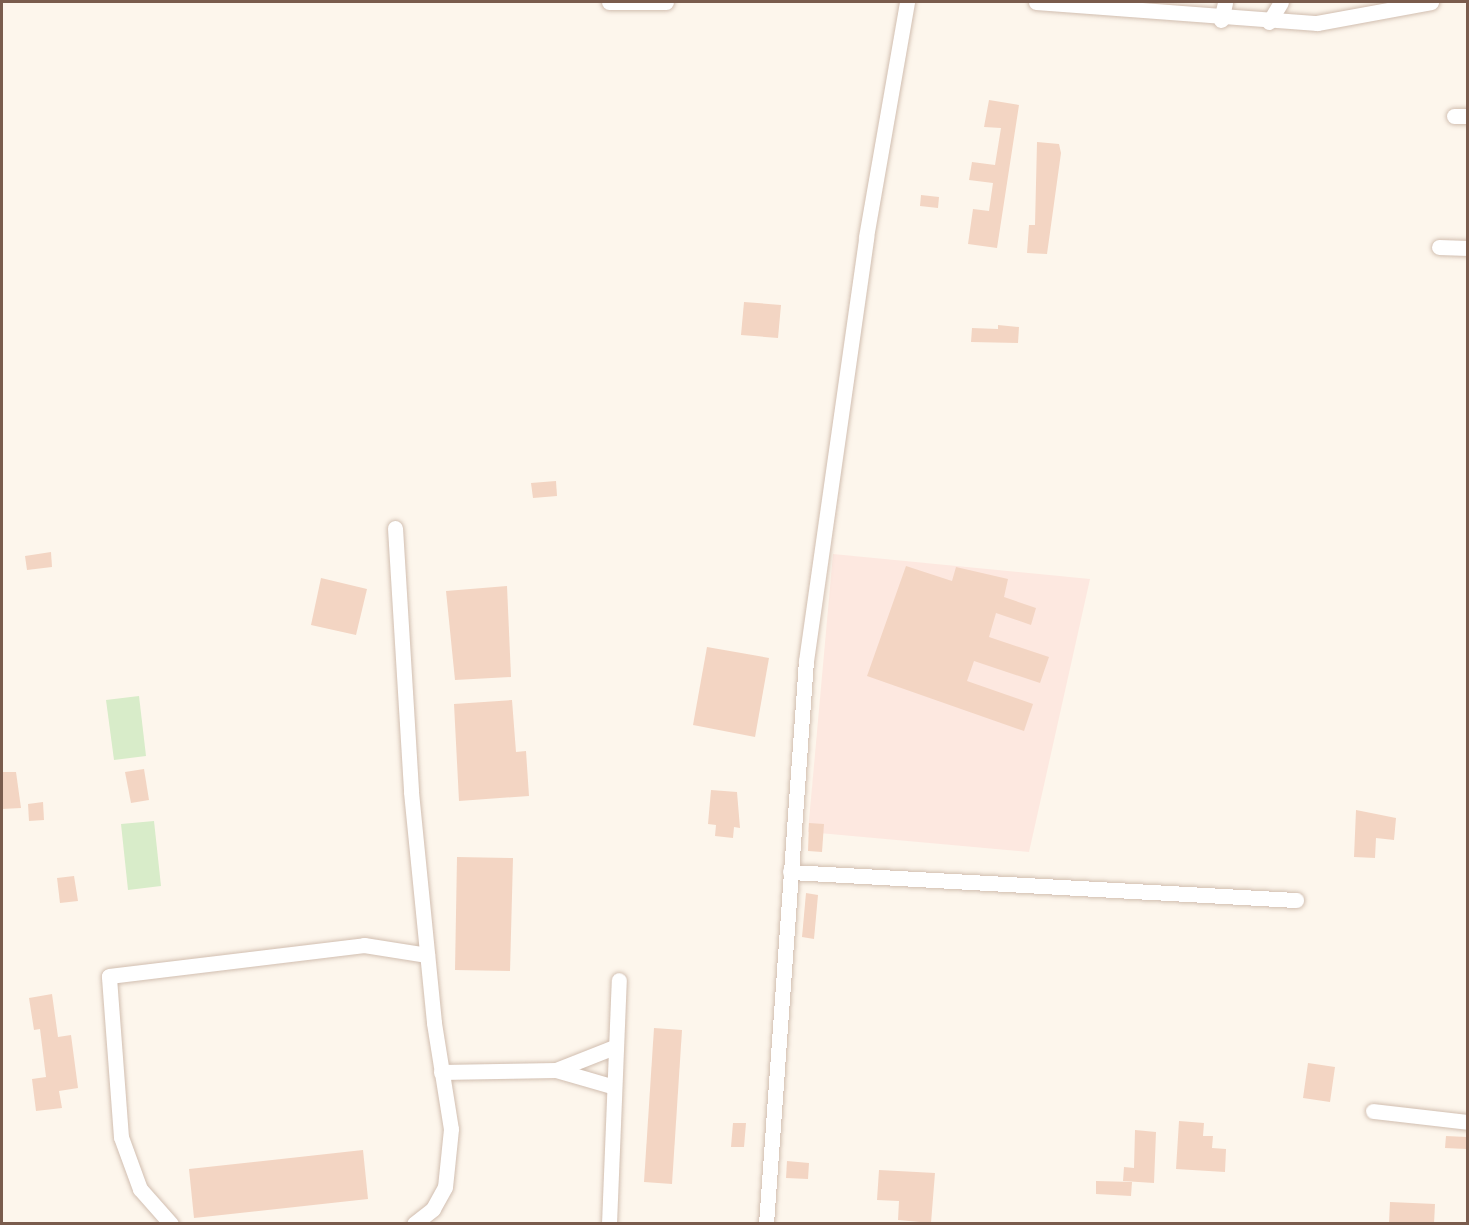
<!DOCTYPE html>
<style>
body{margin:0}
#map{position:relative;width:1469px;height:1225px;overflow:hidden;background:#fdf6ec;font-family:Figtree,sans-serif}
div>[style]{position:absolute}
.commercial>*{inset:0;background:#fde8e0}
.green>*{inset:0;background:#d8ecc9}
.building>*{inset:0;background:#f3d5c3}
.roads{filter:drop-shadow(0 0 2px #d1beb0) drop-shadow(0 0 2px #d1beb0)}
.minor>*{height:15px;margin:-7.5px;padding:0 7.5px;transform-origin:7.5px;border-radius:7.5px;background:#fff}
span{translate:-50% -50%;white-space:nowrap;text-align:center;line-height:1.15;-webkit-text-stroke:6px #fffaf3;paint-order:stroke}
.frame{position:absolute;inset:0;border:3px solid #7a5c4d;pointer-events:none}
</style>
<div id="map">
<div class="commercial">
<i style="clip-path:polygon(833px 554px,1090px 579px,1029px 852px,808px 832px)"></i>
</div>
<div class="green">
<i style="clip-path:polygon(139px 696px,146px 756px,114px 760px,106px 700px)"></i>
<i style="clip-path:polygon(154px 821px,161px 886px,128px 890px,121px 824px)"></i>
</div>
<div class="building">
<i style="clip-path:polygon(989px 100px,1019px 105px,997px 248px,968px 244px,973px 209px,989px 211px,993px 183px,969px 180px,972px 162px,995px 165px,1001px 128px,984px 127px)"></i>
<i style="clip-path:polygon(1037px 142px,1059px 144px,1061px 153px,1047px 254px,1027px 253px,1029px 225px,1035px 225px)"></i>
<i style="clip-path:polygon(921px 195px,939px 197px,938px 208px,920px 206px)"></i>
<i style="clip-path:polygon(744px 302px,781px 305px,778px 338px,741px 335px)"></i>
<i style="clip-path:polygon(998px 325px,1019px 327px,1018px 343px,971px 342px,972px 328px,998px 329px)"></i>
<i style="clip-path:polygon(556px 481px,557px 496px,533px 498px,531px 483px)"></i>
<i style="clip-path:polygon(51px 552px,52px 567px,27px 570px,25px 556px)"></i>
<i style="clip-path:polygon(906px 566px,952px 581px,956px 567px,1008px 579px,1004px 597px,1036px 608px,1031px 625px,996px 613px,989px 637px,1049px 657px,1040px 683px,974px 661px,967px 681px,1033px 704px,1024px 731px,867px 676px)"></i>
<i style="clip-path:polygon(321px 578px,367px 589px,356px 635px,311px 625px)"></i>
<i style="clip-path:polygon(507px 586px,511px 677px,455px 680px,446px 591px)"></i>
<i style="clip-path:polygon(707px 647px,769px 658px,755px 737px,693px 725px)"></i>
<i style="clip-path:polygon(512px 700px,516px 752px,526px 751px,529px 796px,459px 801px,454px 704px)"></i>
<i style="clip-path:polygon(144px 769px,149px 800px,131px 803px,125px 772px)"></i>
<i style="clip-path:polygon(2px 772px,16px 772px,21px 808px,2px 809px)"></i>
<i style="clip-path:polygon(711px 790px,737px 792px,740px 828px,734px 827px,733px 838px,715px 836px,716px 825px,708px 824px)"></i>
<i style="clip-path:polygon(43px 802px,44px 820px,29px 821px,28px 804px)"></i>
<i style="clip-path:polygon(1356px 810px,1396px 818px,1394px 840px,1376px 838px,1375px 858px,1354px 857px)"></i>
<i style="clip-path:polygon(809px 823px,824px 824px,822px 852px,808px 851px)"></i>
<i style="clip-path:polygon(457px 857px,513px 858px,510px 971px,455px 970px)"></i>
<i style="clip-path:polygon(74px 876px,78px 901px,60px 903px,57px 878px)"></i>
<i style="clip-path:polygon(806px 893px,818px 895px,814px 939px,802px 937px)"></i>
<i style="clip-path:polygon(52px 994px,58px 1037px,71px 1035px,78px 1088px,59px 1091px,62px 1108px,36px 1111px,32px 1079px,46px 1077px,40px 1029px,34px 1030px,29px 998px)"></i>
<i style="clip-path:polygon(654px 1028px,682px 1030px,672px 1184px,644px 1182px)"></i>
<i style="clip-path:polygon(1308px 1063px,1335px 1067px,1330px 1102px,1303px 1098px)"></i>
<i style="clip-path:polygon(1179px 1121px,1204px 1123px,1203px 1136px,1213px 1136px,1212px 1148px,1226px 1149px,1225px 1172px,1176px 1169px)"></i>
<i style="clip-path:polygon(733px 1123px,746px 1123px,744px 1147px,731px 1147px)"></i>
<i style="clip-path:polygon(1135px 1130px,1156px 1132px,1154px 1183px,1123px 1181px,1124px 1167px,1134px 1168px)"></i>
<i style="clip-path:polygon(1446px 1136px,1467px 1137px,1466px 1149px,1445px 1148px)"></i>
<i style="clip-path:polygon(363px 1150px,368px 1199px,194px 1218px,189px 1169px)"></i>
<i style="clip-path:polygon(787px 1161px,809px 1163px,808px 1179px,786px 1178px)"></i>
<i style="clip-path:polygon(879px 1170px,935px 1173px,931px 1223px,898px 1220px,899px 1201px,877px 1200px)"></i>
<i style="clip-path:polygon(1096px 1181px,1132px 1182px,1131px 1196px,1096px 1194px)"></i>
<i style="clip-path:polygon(1390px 1202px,1435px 1204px,1434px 1224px,1389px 1224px)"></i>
</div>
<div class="roads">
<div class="minor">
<i style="left:609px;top:2px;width:57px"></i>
<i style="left:1036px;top:2px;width:282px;rotate:4.3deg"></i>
<i style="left:1317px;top:23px;width:116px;rotate:-10.4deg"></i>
<i style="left:1221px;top:20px;width:18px;rotate:-77deg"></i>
<i style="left:1269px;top:22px;width:23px;rotate:-59deg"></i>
<i style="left:1454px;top:116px;width:14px"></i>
<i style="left:1439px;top:247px;width:29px;rotate:2deg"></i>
<i style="left:395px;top:528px;width:264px;rotate:86.5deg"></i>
<i style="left:411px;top:792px;width:232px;rotate:84.3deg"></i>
<i style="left:434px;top:1023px;width:107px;rotate:80.9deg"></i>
<i style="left:451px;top:1129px;width:58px;rotate:95.9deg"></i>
<i style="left:445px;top:1187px;width:25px;rotate:119deg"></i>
<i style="left:433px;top:1209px;width:24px;rotate:142deg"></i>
<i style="left:790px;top:872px;width:507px;rotate:3.17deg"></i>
<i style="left:556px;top:1070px;width:62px;rotate:-21.6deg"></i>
<i style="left:441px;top:1072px;width:115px;rotate:-1deg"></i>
<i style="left:556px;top:1070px;width:57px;rotate:16.2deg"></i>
<i style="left:1373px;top:1111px;width:96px;rotate:6.6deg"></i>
<i style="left:171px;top:1224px;width:47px;rotate:-131.5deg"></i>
<i style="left:140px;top:1189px;width:55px;rotate:-110.1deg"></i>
<i style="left:121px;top:1137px;width:161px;rotate:-94.3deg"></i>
<i style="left:109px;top:976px;width:257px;rotate:-6.9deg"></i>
<i style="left:364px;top:945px;width:64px;rotate:9deg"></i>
<i style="left:609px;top:1224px;width:244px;rotate:-87.7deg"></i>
<i style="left:766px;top:1224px;width:564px;rotate:-85.94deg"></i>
<i style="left:806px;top:661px;width:428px;rotate:-81.9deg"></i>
<i style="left:866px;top:237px;width:239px;rotate:-80.1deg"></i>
</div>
</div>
<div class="frame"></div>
</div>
